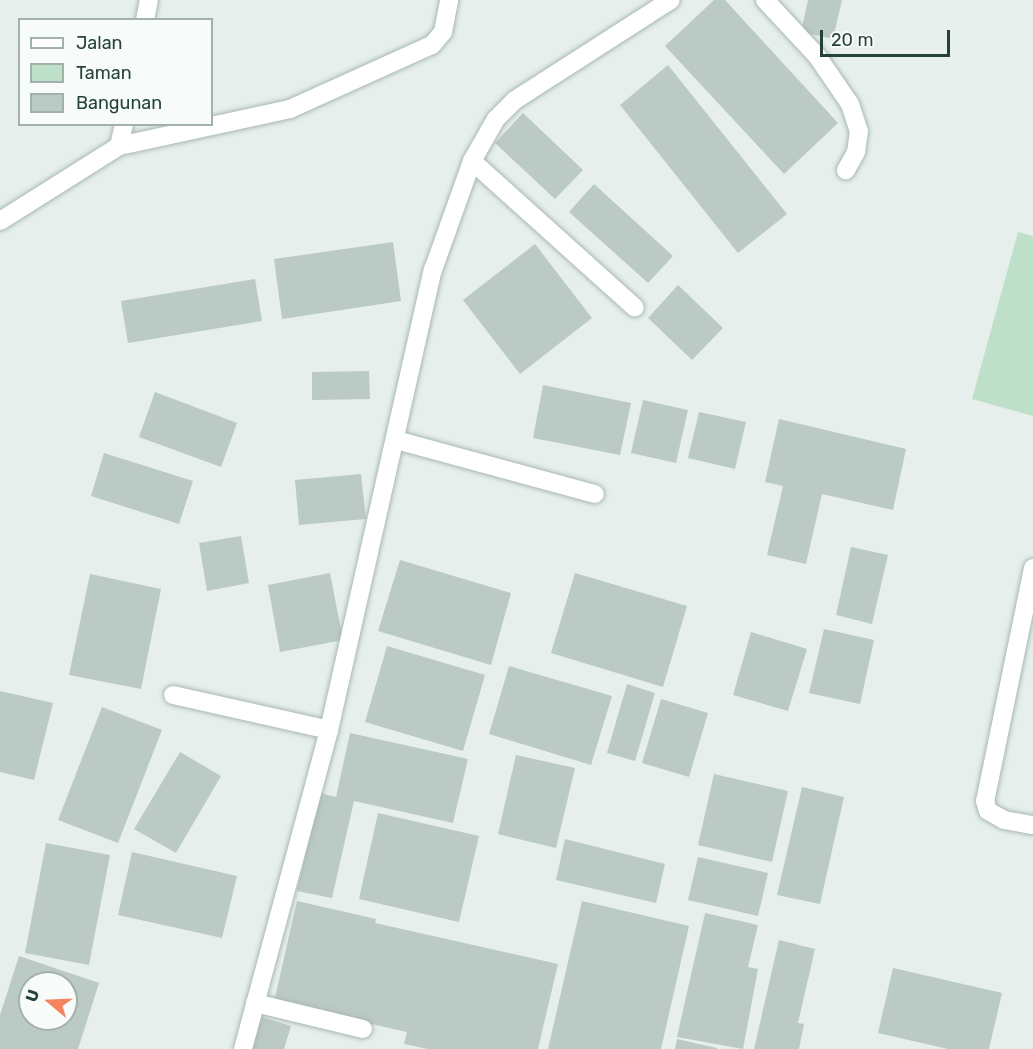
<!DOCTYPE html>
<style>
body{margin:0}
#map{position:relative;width:1033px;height:1049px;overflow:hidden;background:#e6efeb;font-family:Rubik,sans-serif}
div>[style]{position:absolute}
.green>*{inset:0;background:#bfe0c8}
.building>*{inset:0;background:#bbcac4}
.roads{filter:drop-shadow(0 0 2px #a8b8b2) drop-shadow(0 0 2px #a8b8b2)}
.minor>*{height:18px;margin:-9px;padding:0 9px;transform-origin:9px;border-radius:9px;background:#fff}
span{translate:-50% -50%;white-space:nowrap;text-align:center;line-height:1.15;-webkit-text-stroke:5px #f7fbf9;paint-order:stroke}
.legend{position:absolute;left:18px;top:18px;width:195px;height:108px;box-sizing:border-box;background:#f7fbf9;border:2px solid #a3b1ad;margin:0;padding:8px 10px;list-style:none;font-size:18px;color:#24423a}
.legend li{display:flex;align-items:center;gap:12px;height:30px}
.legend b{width:30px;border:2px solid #a3b1ad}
.north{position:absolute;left:18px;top:971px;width:60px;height:60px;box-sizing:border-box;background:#f7fbf9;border:2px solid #a3b1ad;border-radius:50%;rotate:289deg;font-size:16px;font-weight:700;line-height:24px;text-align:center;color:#24423a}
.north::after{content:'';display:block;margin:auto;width:21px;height:27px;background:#f4845f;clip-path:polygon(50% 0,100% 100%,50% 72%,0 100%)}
.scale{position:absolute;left:820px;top:30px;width:130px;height:27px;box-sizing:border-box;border:3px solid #24423a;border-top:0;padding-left:8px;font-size:18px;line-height:21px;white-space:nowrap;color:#24423a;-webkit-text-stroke:4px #f7fbf9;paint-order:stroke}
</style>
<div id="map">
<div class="green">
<i style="clip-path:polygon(1018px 232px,1033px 236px,1033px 416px,972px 399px)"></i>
</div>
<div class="building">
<i style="clip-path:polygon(714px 0,725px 0,838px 123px,784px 174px,665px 46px)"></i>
<i style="clip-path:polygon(808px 0,842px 0,833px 39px,801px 32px)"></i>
<i style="clip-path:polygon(668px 65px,787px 214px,738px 253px,620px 105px)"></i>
<i style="clip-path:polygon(523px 113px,583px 170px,555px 199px,495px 143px)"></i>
<i style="clip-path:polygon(594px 184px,673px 256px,648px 283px,569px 212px)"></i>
<i style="clip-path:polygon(393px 242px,401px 301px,282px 319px,274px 259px)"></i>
<i style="clip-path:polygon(535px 244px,592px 318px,520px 374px,463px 300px)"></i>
<i style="clip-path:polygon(255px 279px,262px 321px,128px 343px,121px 301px)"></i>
<i style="clip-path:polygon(678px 285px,723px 328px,692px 360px,648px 318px)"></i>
<i style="clip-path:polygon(369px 371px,370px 399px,312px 400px,312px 372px)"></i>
<i style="clip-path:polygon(543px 385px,631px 403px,620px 455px,533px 438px)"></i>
<i style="clip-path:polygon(155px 392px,237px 423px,221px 467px,139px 437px)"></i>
<i style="clip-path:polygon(643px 400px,688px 410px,676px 463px,631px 453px)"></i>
<i style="clip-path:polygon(699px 412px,746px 422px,735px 469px,688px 458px)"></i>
<i style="clip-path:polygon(779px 419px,906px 449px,893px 510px,822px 494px,806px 564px,767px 555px,783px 486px,765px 482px)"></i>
<i style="clip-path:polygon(104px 453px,193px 481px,179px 524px,91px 496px)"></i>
<i style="clip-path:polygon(361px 474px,366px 519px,299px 525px,295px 480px)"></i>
<i style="clip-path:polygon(241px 536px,249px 583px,207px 591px,199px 543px)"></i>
<i style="clip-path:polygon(851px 547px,888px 555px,872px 624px,836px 615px)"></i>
<i style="clip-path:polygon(400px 560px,511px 593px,491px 665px,378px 631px)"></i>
<i style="clip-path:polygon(330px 573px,343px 640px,280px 652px,268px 585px)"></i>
<i style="clip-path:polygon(575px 573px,687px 606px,663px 687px,551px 653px)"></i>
<i style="clip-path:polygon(90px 574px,161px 589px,141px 689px,69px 675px)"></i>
<i style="clip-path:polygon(824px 629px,874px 640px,860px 704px,809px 693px)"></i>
<i style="clip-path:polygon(751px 632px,807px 649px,788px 711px,733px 695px)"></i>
<i style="clip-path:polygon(387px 646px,485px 675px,463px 751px,365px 722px)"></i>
<i style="clip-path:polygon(509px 666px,612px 696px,591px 765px,489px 734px)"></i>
<i style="clip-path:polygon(627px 684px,655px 693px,635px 761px,607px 753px)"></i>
<i style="clip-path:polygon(0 691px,53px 703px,34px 780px,0 772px)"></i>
<i style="clip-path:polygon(661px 699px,708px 713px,689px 777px,642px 763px)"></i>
<i style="clip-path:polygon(102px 707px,162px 730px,118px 843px,58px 820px)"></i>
<i style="clip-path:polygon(350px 733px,468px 759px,453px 823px,354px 801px,332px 898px,297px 891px,320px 793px,336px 797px)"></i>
<i style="clip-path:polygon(180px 752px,221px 776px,176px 853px,134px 829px)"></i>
<i style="clip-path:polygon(516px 755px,575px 768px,556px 848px,498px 834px)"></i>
<i style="clip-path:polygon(714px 774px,788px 791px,772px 862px,698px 845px)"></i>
<i style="clip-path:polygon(802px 787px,844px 797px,820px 904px,777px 895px)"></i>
<i style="clip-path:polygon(378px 813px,479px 836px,459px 922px,359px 899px)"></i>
<i style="clip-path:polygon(565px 839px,665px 864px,656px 903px,556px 880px)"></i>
<i style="clip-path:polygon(46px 843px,110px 855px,89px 965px,25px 953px)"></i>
<i style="clip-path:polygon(132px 852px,237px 876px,222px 938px,118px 915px)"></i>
<i style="clip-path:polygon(698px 857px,768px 873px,758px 916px,688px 900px)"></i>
<i style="clip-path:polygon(297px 901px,376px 919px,375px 923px,558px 964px,538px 1049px,428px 1049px,404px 1044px,407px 1032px,274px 1002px)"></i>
<i style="clip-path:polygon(582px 901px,689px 926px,661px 1049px,548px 1049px)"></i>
<i style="clip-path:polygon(705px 913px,758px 925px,748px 967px,758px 969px,743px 1049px,677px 1037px)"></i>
<i style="clip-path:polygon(779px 940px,815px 949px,798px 1023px,804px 1024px,799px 1049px,754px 1049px)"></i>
<i style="clip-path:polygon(evenodd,19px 956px,99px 983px,78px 1049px,0 1049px,0 1015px,19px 956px,30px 983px,66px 983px,66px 1019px,30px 1019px,30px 983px)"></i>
<i style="clip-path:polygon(893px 968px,1002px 993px,989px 1049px,948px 1049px,878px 1033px)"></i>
<i style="clip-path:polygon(259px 1016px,291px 1026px,284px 1049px,249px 1049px)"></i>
<i style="clip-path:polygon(677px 1039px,717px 1048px,717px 1049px,675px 1049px)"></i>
</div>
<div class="roads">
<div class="minor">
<i style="left:765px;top:0;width:76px;rotate:47.1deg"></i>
<i style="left:817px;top:56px;width:58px;rotate:55.5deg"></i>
<i style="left:850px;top:104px;width:28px;rotate:72deg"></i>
<i style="left:859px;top:131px;width:21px;rotate:98deg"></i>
<i style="left:856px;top:152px;width:21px;rotate:119deg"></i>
<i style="left:145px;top:20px;width:20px;rotate:-79deg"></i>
<i style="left:119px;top:146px;width:23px;rotate:-77deg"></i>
<i style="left:472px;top:161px;width:219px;rotate:42deg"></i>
<i style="left:0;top:221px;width:141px;rotate:-32.2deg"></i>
<i style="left:119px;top:146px;width:175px;rotate:-12.2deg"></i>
<i style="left:290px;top:109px;width:156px;rotate:-24.3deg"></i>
<i style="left:432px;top:45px;width:17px;rotate:-50deg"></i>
<i style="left:443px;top:32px;width:33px;rotate:-79deg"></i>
<i style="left:396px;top:440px;width:206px;rotate:15.2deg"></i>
<i style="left:1033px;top:568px;width:238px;rotate:101.6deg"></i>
<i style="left:985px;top:801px;width:10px;rotate:73deg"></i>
<i style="left:988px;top:811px;width:18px;rotate:29deg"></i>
<i style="left:1004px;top:820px;width:29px;rotate:10deg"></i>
<i style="left:173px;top:695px;width:160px;rotate:12.6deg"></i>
<i style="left:255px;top:1003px;width:111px;rotate:13.5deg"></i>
<i style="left:243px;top:1049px;width:330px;rotate:-74.9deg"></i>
<i style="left:329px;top:730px;width:472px;rotate:-77.3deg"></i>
<i style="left:433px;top:270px;width:116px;rotate:-70.3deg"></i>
<i style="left:472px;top:161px;width:48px;rotate:-60.3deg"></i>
<i style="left:496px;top:119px;width:27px;rotate:-45deg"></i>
<i style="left:515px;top:100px;width:185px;rotate:-32.7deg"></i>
</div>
</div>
<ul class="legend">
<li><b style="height:8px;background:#fff"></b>Jalan</li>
<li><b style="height:16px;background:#bfe0c8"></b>Taman</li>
<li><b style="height:16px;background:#bbcac4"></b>Bangunan</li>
</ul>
<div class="north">U</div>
<div class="scale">20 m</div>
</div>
